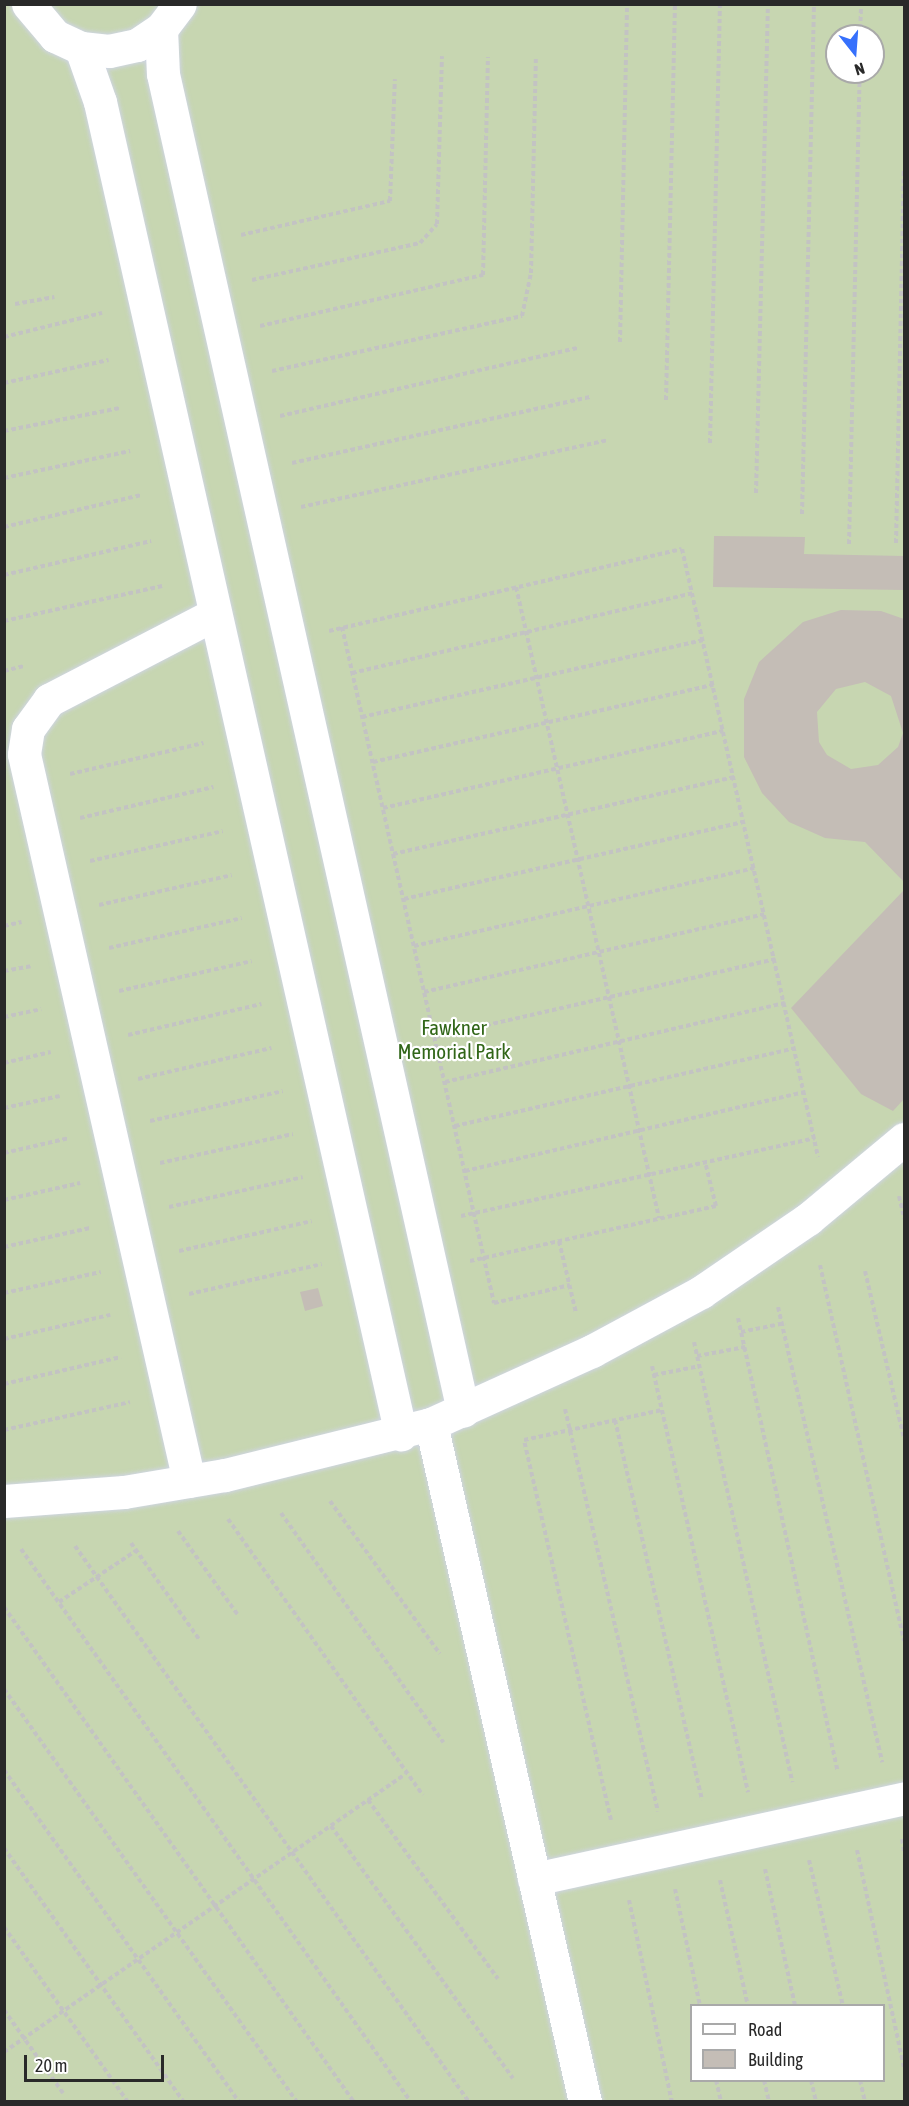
<!DOCTYPE html>
<style>
body{margin:0}
#map{position:relative;width:909px;height:2106px;overflow:hidden;background:#ebe2da;font-family:"Asap Condensed",sans-serif}
div>[style]{position:absolute}
.cemetery>*{inset:0;background:#c7d6b1}
.building>*{inset:0;background:#c4bdb6}
.path>*{height:4px;margin-top:-2px;transform-origin:0;background:repeating-linear-gradient(90deg,#c3c3c3 0 4.5px,transparent 0 7.5px)}
.roads{filter:drop-shadow(0 0 2px #cfd5e2) drop-shadow(0 0 2px #cfd5e2)}
.minor>*{height:33px;margin:-16.5px;padding:0 16.5px;transform-origin:16.5px;border-radius:16.5px;background:#fff}
span{translate:-50% -50%;white-space:nowrap;text-align:center;line-height:1.15;-webkit-text-stroke:4.5px #fff;paint-order:stroke}
.park-label{font-size:21px;color:#316618}
.frame{position:absolute;inset:0;border:6px solid #292929;pointer-events:none}
.legend{position:absolute;left:690px;top:2004px;width:195px;height:78px;box-sizing:border-box;background:#fff;border:2px solid #a9a9a9;margin:0;padding:8px 10px;list-style:none;font-size:18px;color:#292929}
.legend li{display:flex;align-items:center;gap:12px;height:30px}
.legend b{width:30px;border:2px solid #a9a9a9}
.north{position:absolute;left:825px;top:24px;width:60px;height:60px;box-sizing:border-box;background:#fff;border:2px solid #a9a9a9;border-radius:50%;rotate:163deg;font-size:16px;font-weight:700;line-height:24px;text-align:center;color:#292929}
.north::after{content:'';display:block;margin:auto;width:21px;height:27px;background:#3670fc;clip-path:polygon(50% 0,100% 100%,50% 72%,0 100%)}
.scale{position:absolute;left:24px;top:2055px;width:140px;height:27px;box-sizing:border-box;border:3px solid #292929;border-top:0;padding-left:8px;font-size:18px;line-height:21px;white-space:nowrap;color:#292929;-webkit-text-stroke:4px #fff;paint-order:stroke}
</style>
<div id="map">
<div class="cemetery">
<i style="clip-path:polygon(evenodd,5px 5px,904px 5px,904px 2101px,5px 2101px,5px 5px,837px 36px,873px 36px,873px 72px,837px 72px,837px 36px,5px 5px,692px 2006px,884px 2006px,884px 2080px,692px 2080px,692px 2006px)"></i>
</div>
<div class="building">
<i style="clip-path:polygon(714px 536px,805px 537px,804px 554px,904px 556px,904px 590px,713px 587px)"></i>
<i style="clip-path:polygon(evenodd,841px 610px,881px 611px,904px 619px,904px 882px,865px 842px,825px 838px,789px 822px,762px 793px,744px 757px,744px 699px,759px 662px,803px 622px,841px 610px,865px 682px,891px 696px,903px 733px,898px 747px,878px 765px,851px 769px,827px 755px,819px 742px,817px 712px,836px 689px,865px 682px)"></i>
<i style="clip-path:polygon(904px 890px,904px 1099px,893px 1111px,861px 1094px,791px 1008px)"></i>
<i style="clip-path:polygon(318px 1288px,323px 1306px,305px 1311px,300px 1292px)"></i>
</div>
<div class="path">
<i style="left:860px;top:36px;width:32px;rotate:-88deg"></i>
<i style="left:241px;top:235px;width:153px;rotate:-12.9deg"></i>
<i style="left:390px;top:201px;width:122px;rotate:-87.7deg"></i>
<i style="left:252px;top:280px;width:172px;rotate:-12.4deg"></i>
<i style="left:420px;top:243px;width:25px;rotate:-48deg"></i>
<i style="left:437px;top:224px;width:168px;rotate:-88.3deg"></i>
<i style="left:15px;top:304px;width:40px;rotate:-10deg"></i>
<i style="left:260px;top:326px;width:229px;rotate:-12.9deg"></i>
<i style="left:483px;top:275px;width:218px;rotate:-88.7deg"></i>
<i style="left:4px;top:337px;width:101px;rotate:-13.8deg"></i>
<i style="left:620px;top:342px;width:338px;rotate:-88.8deg"></i>
<i style="left:272px;top:371px;width:256px;rotate:-12.4deg"></i>
<i style="left:522px;top:316px;width:44px;rotate:-78.2deg"></i>
<i style="left:531px;top:273px;width:215px;rotate:-88.7deg"></i>
<i style="left:4px;top:383px;width:107px;rotate:-12.4deg"></i>
<i style="left:666px;top:400px;width:396px;rotate:-88.7deg"></i>
<i style="left:280px;top:416px;width:306px;rotate:-12.9deg"></i>
<i style="left:4px;top:431px;width:118px;rotate:-11.2deg"></i>
<i style="left:710px;top:443px;width:439px;rotate:-88.7deg"></i>
<i style="left:292px;top:463px;width:305px;rotate:-12.5deg"></i>
<i style="left:4px;top:478px;width:129px;rotate:-12.1deg"></i>
<i style="left:756px;top:493px;width:489px;rotate:-88.6deg"></i>
<i style="left:301px;top:507px;width:314px;rotate:-12.3deg"></i>
<i style="left:802px;top:514px;width:510px;rotate:-88.65deg"></i>
<i style="left:4px;top:527px;width:141px;rotate:-13.1deg"></i>
<i style="left:896px;top:543px;width:375px;rotate:-88.8deg"></i>
<i style="left:849px;top:544px;width:472px;rotate:-88.7deg"></i>
<i style="left:4px;top:575px;width:151px;rotate:-13deg"></i>
<i style="left:516px;top:587px;width:647px;rotate:77.23deg"></i>
<i style="left:4px;top:621px;width:162px;rotate:-12.5deg"></i>
<i style="left:342px;top:627px;width:693px;rotate:77.33deg"></i>
<i style="left:494px;top:1303px;width:78px;rotate:-13.3deg"></i>
<i style="left:329px;top:631px;width:362px;rotate:-13.1deg"></i>
<i style="left:682px;top:549px;width:623px;rotate:77.39deg"></i>
<i style="left:4px;top:671px;width:21px;rotate:-14deg"></i>
<i style="left:352px;top:673px;width:350px;rotate:-13.2deg"></i>
<i style="left:362px;top:717px;width:350px;rotate:-12.7deg"></i>
<i style="left:373px;top:762px;width:349px;rotate:-12.8deg"></i>
<i style="left:70px;top:774px;width:137px;rotate:-13.1deg"></i>
<i style="left:383px;top:808px;width:349px;rotate:-12.8deg"></i>
<i style="left:80px;top:818px;width:137px;rotate:-13.1deg"></i>
<i style="left:393px;top:854px;width:350px;rotate:-12.7deg"></i>
<i style="left:90px;top:861px;width:136px;rotate:-12.7deg"></i>
<i style="left:404px;top:899px;width:349px;rotate:-12.8deg"></i>
<i style="left:99px;top:905px;width:136px;rotate:-12.7deg"></i>
<i style="left:4px;top:926px;width:18px;rotate:-13deg"></i>
<i style="left:414px;top:946px;width:349px;rotate:-12.9deg"></i>
<i style="left:109px;top:948px;width:136px;rotate:-12.7deg"></i>
<i style="left:4px;top:971px;width:27px;rotate:-10deg"></i>
<i style="left:119px;top:991px;width:136px;rotate:-12.7deg"></i>
<i style="left:424px;top:992px;width:349px;rotate:-12.9deg"></i>
<i style="left:4px;top:1017px;width:38px;rotate:-12deg"></i>
<i style="left:128px;top:1035px;width:137px;rotate:-13.1deg"></i>
<i style="left:435px;top:1037px;width:349px;rotate:-12.9deg"></i>
<i style="left:4px;top:1063px;width:48px;rotate:-13.2deg"></i>
<i style="left:138px;top:1079px;width:137px;rotate:-13.1deg"></i>
<i style="left:445px;top:1082px;width:349px;rotate:-13.1deg"></i>
<i style="left:4px;top:1108px;width:57px;rotate:-12.1deg"></i>
<i style="left:150px;top:1121px;width:136px;rotate:-12.7deg"></i>
<i style="left:455px;top:1126px;width:349px;rotate:-12.9deg"></i>
<i style="left:4px;top:1153px;width:67px;rotate:-13deg"></i>
<i style="left:160px;top:1163px;width:136px;rotate:-12.3deg"></i>
<i style="left:465px;top:1171px;width:349px;rotate:-13.1deg"></i>
<i style="left:899px;top:1196px;width:23px;rotate:77deg"></i>
<i style="left:4px;top:1200px;width:78px;rotate:-12.6deg"></i>
<i style="left:169px;top:1207px;width:137px;rotate:-12.6deg"></i>
<i style="left:461px;top:1216px;width:362px;rotate:-12.4deg"></i>
<i style="left:559px;top:1241px;width:74px;rotate:76.7deg"></i>
<i style="left:4px;top:1247px;width:88px;rotate:-12.5deg"></i>
<i style="left:179px;top:1251px;width:136px;rotate:-12.7deg"></i>
<i style="left:470px;top:1261px;width:252px;rotate:-12.6deg"></i>
<i style="left:716px;top:1206px;width:45px;rotate:-104deg"></i>
<i style="left:820px;top:1265px;width:385px;rotate:77.4deg"></i>
<i style="left:865px;top:1271px;width:172px;rotate:76.9deg"></i>
<i style="left:4px;top:1293px;width:99px;rotate:-12.2deg"></i>
<i style="left:189px;top:1294px;width:136px;rotate:-12.7deg"></i>
<i style="left:778px;top:1307px;width:467px;rotate:77.1deg"></i>
<i style="left:738px;top:1318px;width:463px;rotate:77.6deg"></i>
<i style="left:741px;top:1332px;width:45px;rotate:-11.6deg"></i>
<i style="left:4px;top:1339px;width:109px;rotate:-12.8deg"></i>
<i style="left:694px;top:1342px;width:451px;rotate:77.4deg"></i>
<i style="left:697px;top:1356px;width:49px;rotate:-10.6deg"></i>
<i style="left:652px;top:1366px;width:437px;rotate:77.3deg"></i>
<i style="left:654px;top:1375px;width:47px;rotate:-11.1deg"></i>
<i style="left:4px;top:1384px;width:120px;rotate:-13deg"></i>
<i style="left:565px;top:1409px;width:413px;rotate:77deg"></i>
<i style="left:615px;top:1420px;width:390px;rotate:77.1deg"></i>
<i style="left:4px;top:1430px;width:129px;rotate:-12.5deg"></i>
<i style="left:330px;top:1501px;width:188px;rotate:54.3deg"></i>
<i style="left:281px;top:1513px;width:281px;rotate:54.7deg"></i>
<i style="left:228px;top:1519px;width:338px;rotate:54.8deg"></i>
<i style="left:178px;top:1531px;width:103px;rotate:54.5deg"></i>
<i style="left:131px;top:1543px;width:118px;rotate:54.7deg"></i>
<i style="left:75px;top:1546px;width:681px;rotate:54.68deg"></i>
<i style="left:21px;top:1549px;width:677px;rotate:54.81deg"></i>
<i style="left:59px;top:1602px;width:94px;rotate:-33.7deg"></i>
<i style="left:4px;top:1607px;width:606px;rotate:54.74deg"></i>
<i style="left:4px;top:1689px;width:506px;rotate:54.65deg"></i>
<i style="left:4px;top:1770px;width:407px;rotate:54.7deg"></i>
<i style="left:368px;top:1800px;width:221px;rotate:54deg"></i>
<i style="left:611px;top:1820px;width:390px;rotate:-102.9deg"></i>
<i style="left:524px;top:1440px;width:141px;rotate:-12.3deg"></i>
<i style="left:331px;top:1826px;width:311px;rotate:54.2deg"></i>
<i style="left:902px;top:1839px;width:12px;rotate:81deg"></i>
<i style="left:4px;top:1848px;width:311px;rotate:54.7deg"></i>
<i style="left:857px;top:1850px;width:222px;rotate:77.8deg"></i>
<i style="left:809px;top:1860px;width:150px;rotate:76.9deg"></i>
<i style="left:765px;top:1869px;width:140px;rotate:77.6deg"></i>
<i style="left:720px;top:1880px;width:129px;rotate:77.5deg"></i>
<i style="left:675px;top:1889px;width:120px;rotate:77.9deg"></i>
<i style="left:629px;top:1900px;width:207px;rotate:78deg"></i>
<i style="left:4px;top:1927px;width:214px;rotate:54.7deg"></i>
<i style="left:4px;top:2010px;width:102px;rotate:54.6deg"></i>
<i style="left:4px;top:2052px;width:488px;rotate:-34.7deg"></i>
<i style="left:716px;top:2080px;width:23px;rotate:77deg"></i>
<i style="left:764px;top:2080px;width:23px;rotate:77deg"></i>
<i style="left:811px;top:2080px;width:23px;rotate:77deg"></i>
<i style="left:860px;top:2080px;width:23px;rotate:77deg"></i>
</div>
<div class="roads">
<div class="minor">
<i style="left:28px;top:4px;width:42px;rotate:49.8deg"></i>
<i style="left:55px;top:36px;width:29px;rotate:25deg"></i>
<i style="left:81px;top:48px;width:28px;rotate:6deg"></i>
<i style="left:109px;top:51px;width:29px;rotate:-12deg"></i>
<i style="left:137px;top:45px;width:29px;rotate:-34deg"></i>
<i style="left:161px;top:29px;width:31px;rotate:-53deg"></i>
<i style="left:161px;top:29px;width:45px;rotate:87.5deg"></i>
<i style="left:163px;top:74px;width:1370px;rotate:77.35deg"></i>
<i style="left:81px;top:48px;width:57px;rotate:70.6deg"></i>
<i style="left:100px;top:102px;width:1366px;rotate:77.27deg"></i>
<i style="left:431px;top:1424px;width:695px;rotate:77.2deg"></i>
<i style="left:189px;top:1481px;width:745px;rotate:-102.79deg"></i>
<i style="left:24px;top:754px;width:25px;rotate:-81deg"></i>
<i style="left:28px;top:729px;width:36px;rotate:-54deg"></i>
<i style="left:49px;top:700px;width:187px;rotate:-27.4deg"></i>
<i style="left:4px;top:1501px;width:120px;rotate:-4.3deg"></i>
<i style="left:124px;top:1492px;width:102px;rotate:-9.6deg"></i>
<i style="left:225px;top:1475px;width:212px;rotate:-13.9deg"></i>
<i style="left:431px;top:1424px;width:177px;rotate:-24.4deg"></i>
<i style="left:592px;top:1351px;width:124px;rotate:-28.4deg"></i>
<i style="left:701px;top:1292px;width:130px;rotate:-34.3deg"></i>
<i style="left:808px;top:1219px;width:125px;rotate:-39.8deg"></i>
<i style="left:534px;top:1879px;width:379px;rotate:-12.3deg"></i>
</div>
</div>
<div class="park-label">
<span style="left:454px;top:1039px">Fawkner<br>Memorial Park</span>
</div>
<div class="frame"></div>
<ul class="legend">
<li><b style="height:8px;background:#fff"></b>Road</li>
<li><b style="height:16px;background:#c4bdb6"></b>Building</li>
</ul>
<div class="north">N</div>
<div class="scale">20 m</div>
</div>
